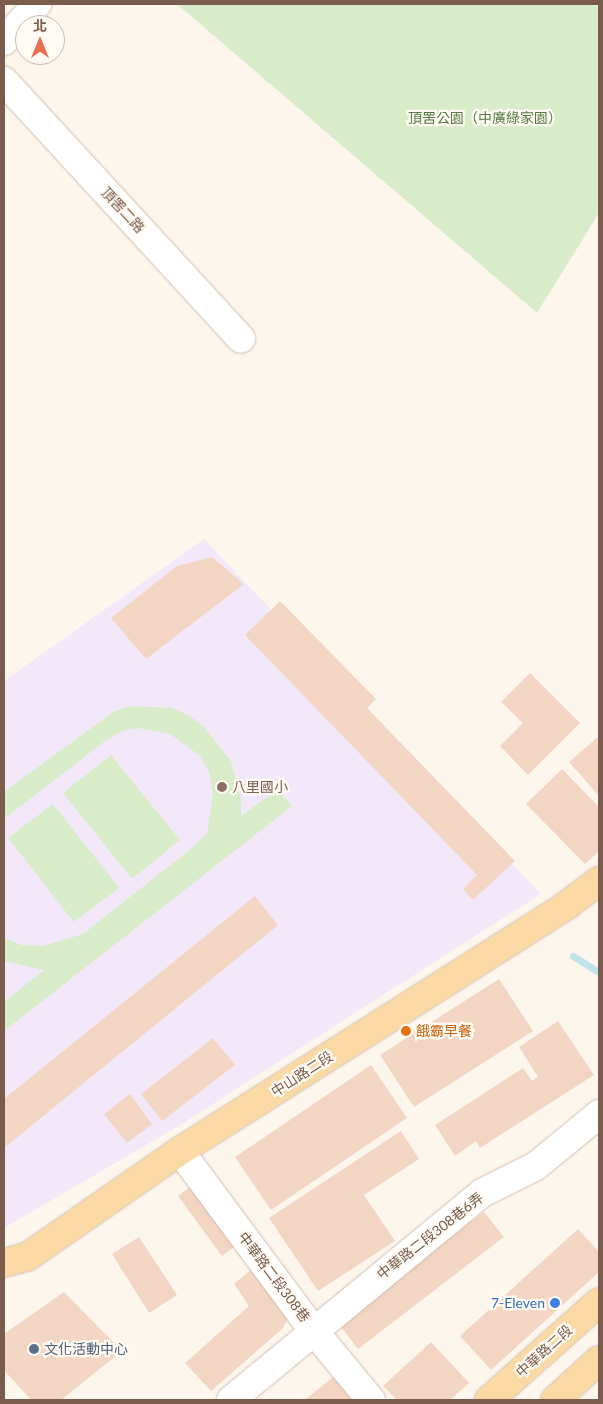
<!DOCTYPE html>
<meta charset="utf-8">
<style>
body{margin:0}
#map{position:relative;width:603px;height:1404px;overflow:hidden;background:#fdf6ec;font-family:Lato,"Noto Sans TC",sans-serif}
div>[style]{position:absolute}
.education>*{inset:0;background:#f3e8fa}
.green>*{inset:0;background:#d8ecc9}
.stream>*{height:7px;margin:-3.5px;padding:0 3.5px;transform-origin:3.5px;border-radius:3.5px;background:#bfe3e8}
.building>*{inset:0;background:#f3d5c3}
.roads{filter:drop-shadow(0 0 1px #d1beb0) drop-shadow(0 0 1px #d1beb0)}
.minor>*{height:28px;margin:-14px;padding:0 14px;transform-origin:14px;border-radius:14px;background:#fff}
.major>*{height:28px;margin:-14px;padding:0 14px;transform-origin:14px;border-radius:14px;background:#fbd9a5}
.dots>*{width:14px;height:14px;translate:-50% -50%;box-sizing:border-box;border:2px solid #fffaf3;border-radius:50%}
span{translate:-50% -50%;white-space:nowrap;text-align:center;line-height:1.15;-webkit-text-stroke:4.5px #fffaf3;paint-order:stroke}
.park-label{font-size:14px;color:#537a41}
.street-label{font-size:14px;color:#7a5c4d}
.education-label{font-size:14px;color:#785e54}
.left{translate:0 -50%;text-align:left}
.food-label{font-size:14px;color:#c56008}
.shop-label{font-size:14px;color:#366cbe}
.right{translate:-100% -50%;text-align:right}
.service-label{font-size:14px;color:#4e5e75}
.frame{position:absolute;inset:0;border:5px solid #7a5c4d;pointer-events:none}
.north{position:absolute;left:15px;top:15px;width:50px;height:50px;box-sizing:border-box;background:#fffaf3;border:1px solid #cabbb1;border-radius:50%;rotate:0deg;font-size:14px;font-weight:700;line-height:20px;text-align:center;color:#7a5c4d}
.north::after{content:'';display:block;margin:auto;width:18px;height:22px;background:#e76f51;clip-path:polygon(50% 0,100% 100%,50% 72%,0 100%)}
</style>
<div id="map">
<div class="education">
<i style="clip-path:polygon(204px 539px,541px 894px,177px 1127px,4px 1228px,4px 681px)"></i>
</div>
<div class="green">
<i style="clip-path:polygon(177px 4px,599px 4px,599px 213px,537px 313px)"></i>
<i style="clip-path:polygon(131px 706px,172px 708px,190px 716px,204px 727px,231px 761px,241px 798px,241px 816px,278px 789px,292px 806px,4px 1031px,4px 1002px,44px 970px,4px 961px,4px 938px,22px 945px,43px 946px,83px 934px,192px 848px,207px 833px,213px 793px,209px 771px,199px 755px,170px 734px,138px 728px,122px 731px,105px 741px,4px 819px,4px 792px,113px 712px)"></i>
<i style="clip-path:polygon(111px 755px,180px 840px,132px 879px,63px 793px)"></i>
<i style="clip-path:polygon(53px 804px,119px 888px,74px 922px,8px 838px)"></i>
</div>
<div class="stream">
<i style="left:573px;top:956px;width:31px;rotate:32deg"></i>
</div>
<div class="building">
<i style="clip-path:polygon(212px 557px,244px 584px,146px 659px,111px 618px,177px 566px)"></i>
<i style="clip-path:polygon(280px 601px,376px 699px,367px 708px,515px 861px,473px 900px,463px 889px,477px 875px,245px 635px)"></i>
<i style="clip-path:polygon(530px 673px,580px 723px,528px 775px,500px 746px,523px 723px,501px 702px)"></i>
<i style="clip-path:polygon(599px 736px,599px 796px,569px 762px)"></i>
<i style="clip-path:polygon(562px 769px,599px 807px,599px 851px,585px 864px,526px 804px)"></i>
<i style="clip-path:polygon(255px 896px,278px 925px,4px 1148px,4px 1099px)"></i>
<i style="clip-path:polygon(499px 979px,533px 1031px,414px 1107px,380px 1055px)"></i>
<i style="clip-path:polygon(558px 1021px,594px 1075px,480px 1148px,476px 1141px,455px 1156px,435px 1125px,523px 1068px,532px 1081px,538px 1077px,519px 1047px)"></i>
<i style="clip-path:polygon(213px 1038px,235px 1065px,162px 1121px,141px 1094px)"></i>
<i style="clip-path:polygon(371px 1065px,407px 1118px,271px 1210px,235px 1157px)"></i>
<i style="clip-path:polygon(130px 1094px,152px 1124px,127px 1143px,104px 1114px)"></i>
<i style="clip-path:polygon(401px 1131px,419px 1159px,364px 1195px,395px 1241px,318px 1291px,269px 1218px)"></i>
<i style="clip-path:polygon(198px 1181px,242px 1241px,222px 1256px,178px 1196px)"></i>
<i style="clip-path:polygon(484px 1212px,504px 1237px,358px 1349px,338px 1323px)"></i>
<i style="clip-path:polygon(578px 1229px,599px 1252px,599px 1272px,491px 1370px,460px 1336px)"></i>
<i style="clip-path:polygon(139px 1237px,177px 1295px,149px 1313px,112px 1254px)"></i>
<i style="clip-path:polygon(259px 1263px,291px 1312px,283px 1328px,211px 1391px,185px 1363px,249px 1306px,234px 1284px)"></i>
<i style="clip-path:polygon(64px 1292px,122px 1351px,61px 1400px,31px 1400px,4px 1370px,4px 1334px)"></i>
<i style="clip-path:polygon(431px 1342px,469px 1383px,450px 1400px,397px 1400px,383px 1386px)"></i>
<i style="clip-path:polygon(333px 1377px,353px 1400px,305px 1400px)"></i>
</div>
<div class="roads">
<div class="minor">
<i style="left:4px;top:41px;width:50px;rotate:-48.3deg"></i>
<i style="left:4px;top:81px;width:350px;rotate:47.4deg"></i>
<i style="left:180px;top:1151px;width:223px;rotate:53.4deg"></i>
<i style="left:313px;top:1330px;width:91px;rotate:50.4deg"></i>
<i style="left:231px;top:1400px;width:325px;rotate:-39.5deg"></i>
<i style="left:482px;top:1193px;width:60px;rotate:-26.6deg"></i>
<i style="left:536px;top:1166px;width:82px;rotate:-39.5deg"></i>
</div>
<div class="major">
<i style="left:4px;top:1263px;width:24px;rotate:-15deg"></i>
<i style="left:27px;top:1257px;width:186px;rotate:-34.7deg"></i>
<i style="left:180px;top:1151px;width:459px;rotate:-32.4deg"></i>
<i style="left:567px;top:905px;width:40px;rotate:-37deg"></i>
<i style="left:489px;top:1400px;width:147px;rotate:-41.7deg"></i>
<i style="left:555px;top:1400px;width:59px;rotate:-42.3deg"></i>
</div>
</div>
<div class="dots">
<i style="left:222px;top:787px;background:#8d6e63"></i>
<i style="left:406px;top:1031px;background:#e8710a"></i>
<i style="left:555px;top:1303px;background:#3f7fe0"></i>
<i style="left:34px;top:1349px;background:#5c6f8a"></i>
</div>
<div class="park-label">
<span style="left:485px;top:118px">頂罟公園（中廣綠家園）</span>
</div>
<div class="street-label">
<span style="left:123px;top:210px;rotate:47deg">頂罟二路</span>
<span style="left:302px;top:1074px;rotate:-33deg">中山路二段</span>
<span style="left:430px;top:1236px;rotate:-38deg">中華路二段308巷6弄</span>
<span style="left:274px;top:1277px;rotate:53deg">中華路二段308巷</span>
<span style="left:544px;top:1351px;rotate:-42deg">中華路二段</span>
</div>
<div class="education-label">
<span class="left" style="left:232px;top:787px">八里國小</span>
</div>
<div class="food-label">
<span class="left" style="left:416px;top:1031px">餓霸早餐</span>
</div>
<div class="shop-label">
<span class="right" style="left:545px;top:1303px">7-Eleven</span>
</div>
<div class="service-label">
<span class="left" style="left:44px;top:1349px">文化活動中心</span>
</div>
<div class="frame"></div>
<div class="north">北</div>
</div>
